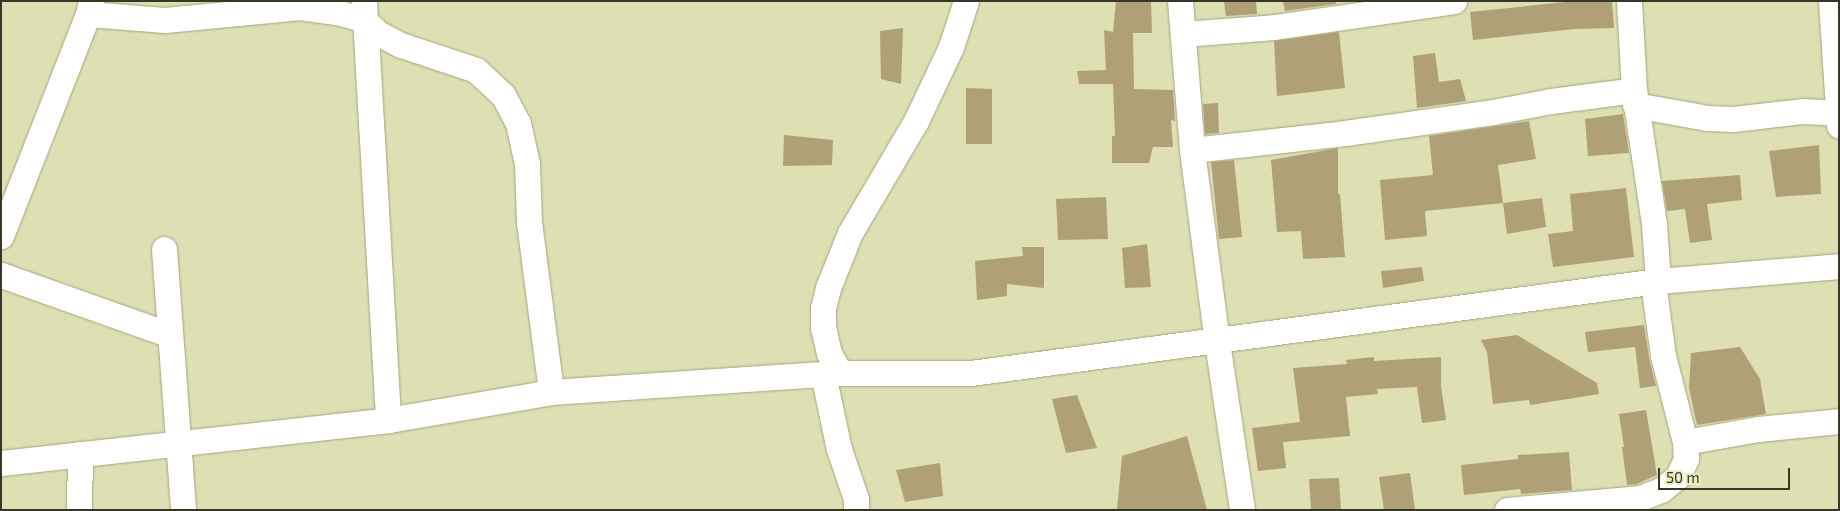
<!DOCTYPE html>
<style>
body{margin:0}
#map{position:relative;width:1840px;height:511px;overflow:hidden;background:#dedfb3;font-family:"Exo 2",sans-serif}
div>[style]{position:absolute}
.building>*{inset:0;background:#afa077}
.roads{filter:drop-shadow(0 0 1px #a4a67b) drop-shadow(0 0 1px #a4a67b)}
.minor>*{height:25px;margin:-12.5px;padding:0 12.5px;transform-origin:12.5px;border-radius:12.5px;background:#fff}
span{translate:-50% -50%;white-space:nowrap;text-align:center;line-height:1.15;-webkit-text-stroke:5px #ebecbf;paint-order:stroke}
.frame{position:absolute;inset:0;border:2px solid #363725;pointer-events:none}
.scale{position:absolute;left:1658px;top:468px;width:132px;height:22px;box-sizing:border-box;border:2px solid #363725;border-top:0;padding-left:6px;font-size:15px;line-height:18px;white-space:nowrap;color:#363725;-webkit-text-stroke:4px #ebecbf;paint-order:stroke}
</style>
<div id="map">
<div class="building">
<i style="clip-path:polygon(1116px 1px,1151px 1px,1152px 33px,1133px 33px,1134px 89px,1173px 90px,1175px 121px,1171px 120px,1173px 147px,1153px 147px,1149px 163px,1112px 163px,1112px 136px,1115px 136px,1113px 84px,1079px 84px,1077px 71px,1106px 70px,1104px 30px,1113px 32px)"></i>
<i style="clip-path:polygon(1224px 1px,1256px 1px,1257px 14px,1226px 16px)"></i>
<i style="clip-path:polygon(1283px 1px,1336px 1px,1336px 4px,1285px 11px)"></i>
<i style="clip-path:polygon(1575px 1px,1612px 1px,1614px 28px,1574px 29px,1473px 40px,1470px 12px)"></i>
<i style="clip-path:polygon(903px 28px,901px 84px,881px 79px,880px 31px)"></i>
<i style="clip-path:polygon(1339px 32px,1345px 88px,1277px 96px,1274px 41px)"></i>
<i style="clip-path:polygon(1435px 53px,1439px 82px,1460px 79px,1466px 101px,1417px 108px,1413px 56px)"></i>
<i style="clip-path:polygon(966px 88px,992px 89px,992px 144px,966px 144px)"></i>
<i style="clip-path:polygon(1218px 103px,1219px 133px,1205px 134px,1203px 104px)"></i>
<i style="clip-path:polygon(1623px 114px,1629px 153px,1588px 156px,1585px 119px)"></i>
<i style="clip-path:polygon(1529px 121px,1536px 159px,1498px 165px,1503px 203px,1425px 211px,1427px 236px,1385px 240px,1380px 180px,1433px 175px,1429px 136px)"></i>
<i style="clip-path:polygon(784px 135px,833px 140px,832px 165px,783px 166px)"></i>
<i style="clip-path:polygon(1819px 145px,1821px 194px,1776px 197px,1769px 151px)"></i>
<i style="clip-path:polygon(1338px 148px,1338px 194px,1340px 194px,1345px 257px,1303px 259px,1301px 231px,1277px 232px,1271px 160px)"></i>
<i style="clip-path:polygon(1234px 160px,1242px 237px,1219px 239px,1211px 162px)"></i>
<i style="clip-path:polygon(1740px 175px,1742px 200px,1707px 204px,1712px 240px,1690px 243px,1685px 209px,1667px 211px,1662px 181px)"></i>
<i style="clip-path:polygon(1626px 188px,1634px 257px,1553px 267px,1548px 234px,1573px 231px,1570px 194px)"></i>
<i style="clip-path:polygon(1106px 197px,1108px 239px,1058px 240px,1056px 199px)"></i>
<i style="clip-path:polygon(1542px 198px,1546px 227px,1507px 234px,1503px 203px)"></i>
<i style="clip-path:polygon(1147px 244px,1151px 287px,1125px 288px,1122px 248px)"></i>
<i style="clip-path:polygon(1022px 247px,1044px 247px,1044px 288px,1007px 284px,1007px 296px,977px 300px,975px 261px,1023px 256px)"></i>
<i style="clip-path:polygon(1422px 267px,1424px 281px,1383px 288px,1381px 271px)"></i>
<i style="clip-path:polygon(1644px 325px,1649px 358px,1656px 386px,1640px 388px,1635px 347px,1588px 352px,1585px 332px)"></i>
<i style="clip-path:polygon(1517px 335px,1597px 383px,1599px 394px,1530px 405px,1529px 400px,1493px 404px,1487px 352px,1481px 340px)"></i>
<i style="clip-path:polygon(1740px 347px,1760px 379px,1766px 414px,1697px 425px,1689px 388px,1691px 353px)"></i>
<i style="clip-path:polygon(1374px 357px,1374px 361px,1441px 357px,1441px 386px,1446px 420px,1422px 423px,1417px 387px,1377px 389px,1378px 394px,1346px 397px,1350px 436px,1283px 442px,1286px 468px,1258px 471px,1252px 428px,1300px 422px,1293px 368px,1347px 364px,1346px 360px)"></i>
<i style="clip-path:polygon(1077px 395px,1097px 448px,1066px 453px,1052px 399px)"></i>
<i style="clip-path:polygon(1646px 410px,1657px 475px,1637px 484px,1627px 485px,1622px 447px,1624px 447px,1619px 414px)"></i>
<i style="clip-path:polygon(1187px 436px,1207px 510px,1117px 510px,1122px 456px)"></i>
<i style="clip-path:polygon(1569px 452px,1572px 490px,1521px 494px,1520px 489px,1464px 495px,1461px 465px,1518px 459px,1518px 455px)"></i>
<i style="clip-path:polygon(940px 463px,943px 496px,905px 502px,896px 470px)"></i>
<i style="clip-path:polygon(1410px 473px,1415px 510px,1384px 510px,1379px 477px)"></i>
<i style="clip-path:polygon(1339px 478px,1341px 510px,1311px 510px,1309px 479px)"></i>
</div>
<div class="roads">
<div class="minor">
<i style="left:364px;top:1px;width:420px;rotate:86.7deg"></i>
<i style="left:1180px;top:1px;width:149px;rotate:85.4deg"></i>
<i style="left:1192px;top:150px;width:194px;rotate:82.6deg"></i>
<i style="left:1217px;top:342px;width:170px;rotate:81.5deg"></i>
<i style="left:1629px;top:1px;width:89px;rotate:86.8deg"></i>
<i style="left:1634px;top:90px;width:135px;rotate:81.5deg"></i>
<i style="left:1654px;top:224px;width:57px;rotate:86deg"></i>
<i style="left:1831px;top:1px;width:125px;rotate:86.3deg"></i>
<i style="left:88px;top:14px;width:77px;rotate:4.5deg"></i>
<i style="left:165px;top:20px;width:136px;rotate:-5.5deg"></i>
<i style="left:300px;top:7px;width:36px;rotate:8deg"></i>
<i style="left:336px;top:12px;width:28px;rotate:15deg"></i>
<i style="left:363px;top:19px;width:21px;rotate:43deg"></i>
<i style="left:378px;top:33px;width:26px;rotate:28deg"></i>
<i style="left:401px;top:45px;width:79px;rotate:18.4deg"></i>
<i style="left:476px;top:70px;width:37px;rotate:43deg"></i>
<i style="left:503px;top:95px;width:32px;rotate:62deg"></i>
<i style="left:518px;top:123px;width:42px;rotate:77.6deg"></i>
<i style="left:527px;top:164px;width:58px;rotate:88deg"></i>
<i style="left:529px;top:222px;width:171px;rotate:82.6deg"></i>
<i style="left:1184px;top:34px;width:90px;rotate:-4.4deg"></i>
<i style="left:1274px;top:27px;width:182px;rotate:-8.2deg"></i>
<i style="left:1635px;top:105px;width:73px;rotate:10.2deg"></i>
<i style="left:1707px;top:118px;width:26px;rotate:2deg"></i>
<i style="left:1733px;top:119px;width:69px;rotate:-6.6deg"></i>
<i style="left:1802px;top:111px;width:34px;rotate:3deg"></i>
<i style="left:1192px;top:150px;width:154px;rotate:-6.3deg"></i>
<i style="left:1345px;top:133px;width:149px;rotate:-8.1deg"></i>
<i style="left:1493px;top:112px;width:59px;rotate:-10.7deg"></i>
<i style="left:1551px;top:101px;width:84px;rotate:-7.5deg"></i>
<i style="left:1px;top:236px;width:238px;rotate:-68.6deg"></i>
<i style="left:88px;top:14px;width:13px;rotate:-77deg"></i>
<i style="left:164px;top:249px;width:262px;rotate:85.8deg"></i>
<i style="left:1px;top:275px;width:179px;rotate:19.5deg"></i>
<i style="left:840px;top:373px;width:23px;rotate:-119deg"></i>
<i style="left:829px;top:353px;width:26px;rotate:-103deg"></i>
<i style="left:823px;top:328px;width:20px;rotate:-90deg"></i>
<i style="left:823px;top:308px;width:21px;rotate:-76deg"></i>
<i style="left:828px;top:288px;width:59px;rotate:-68.2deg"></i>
<i style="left:850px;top:233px;width:130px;rotate:-59.5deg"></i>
<i style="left:916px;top:121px;width:82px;rotate:-64.7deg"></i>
<i style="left:951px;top:47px;width:48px;rotate:-71.9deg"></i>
<i style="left:823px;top:374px;width:77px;rotate:78deg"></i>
<i style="left:839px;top:449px;width:53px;rotate:71.2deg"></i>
<i style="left:856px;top:499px;width:11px;rotate:90deg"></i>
<i style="left:1685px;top:442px;width:74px;rotate:-10.1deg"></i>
<i style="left:1758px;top:429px;width:81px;rotate:-5.6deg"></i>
<i style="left:1px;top:463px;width:389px;rotate:-6.3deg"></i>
<i style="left:388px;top:420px;width:165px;rotate:-9.7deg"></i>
<i style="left:551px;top:392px;width:290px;rotate:-3.8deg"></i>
<i style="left:840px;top:373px;width:131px"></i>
<i style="left:971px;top:373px;width:693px;rotate:-7.63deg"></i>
<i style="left:1658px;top:281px;width:182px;rotate:-4.7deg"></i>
<i style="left:79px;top:510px;width:56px;rotate:-89deg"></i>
<i style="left:1507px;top:510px;width:134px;rotate:-5.2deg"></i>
<i style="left:1640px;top:498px;width:22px;rotate:-21deg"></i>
<i style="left:1661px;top:490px;width:22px;rotate:-39deg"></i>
<i style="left:1678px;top:476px;width:19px;rotate:-65deg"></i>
<i style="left:1686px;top:459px;width:17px;rotate:-93deg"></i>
<i style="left:1685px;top:442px;width:89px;rotate:-104.3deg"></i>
<i style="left:1663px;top:356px;width:75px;rotate:-97.7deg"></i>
</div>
</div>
<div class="frame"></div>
<div class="scale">50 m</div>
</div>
